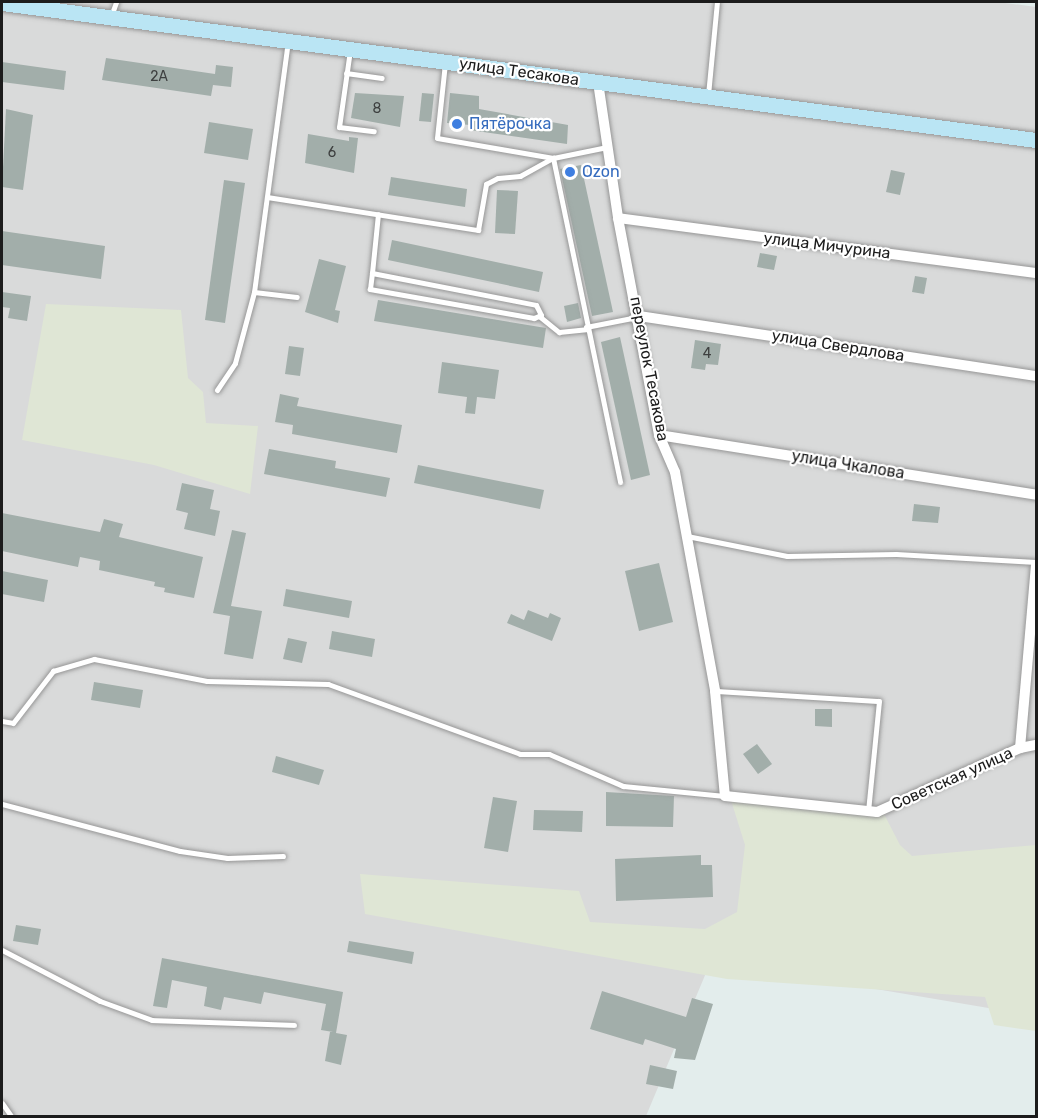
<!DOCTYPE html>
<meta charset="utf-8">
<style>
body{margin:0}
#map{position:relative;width:1038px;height:1118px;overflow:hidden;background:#e3edec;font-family:Rubik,sans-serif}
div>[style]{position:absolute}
.residential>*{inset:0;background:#d9dada}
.industrial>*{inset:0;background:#dfe6d5}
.building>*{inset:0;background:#a2aeaa}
.roads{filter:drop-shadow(0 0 2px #969696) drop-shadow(0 0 2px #969696)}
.lane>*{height:5px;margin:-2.5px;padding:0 2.5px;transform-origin:2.5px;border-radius:2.5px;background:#fff}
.street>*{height:10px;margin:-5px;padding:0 5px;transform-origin:5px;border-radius:5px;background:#fff}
.secondary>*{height:15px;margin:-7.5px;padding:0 7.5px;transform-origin:7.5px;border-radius:7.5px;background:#bae5f4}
.dots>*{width:16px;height:16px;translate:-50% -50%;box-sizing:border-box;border:3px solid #fff;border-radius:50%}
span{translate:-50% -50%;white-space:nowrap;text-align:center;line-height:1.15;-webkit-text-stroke:4.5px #fff;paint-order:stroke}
.number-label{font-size:14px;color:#3e4040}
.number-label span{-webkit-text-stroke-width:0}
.street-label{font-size:16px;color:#1c1c1c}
.shop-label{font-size:16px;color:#366cbe}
.left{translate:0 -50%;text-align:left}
.frame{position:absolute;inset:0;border:3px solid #1c1c1c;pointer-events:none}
</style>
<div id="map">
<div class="residential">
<i style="clip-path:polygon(2px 2px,998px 2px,1036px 7px,1036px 1016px,711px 961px,646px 1116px,2px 1116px)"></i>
</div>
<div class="industrial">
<i style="clip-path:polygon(46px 304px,181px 310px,188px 378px,203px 392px,206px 423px,258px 426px,250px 494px,154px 465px,22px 440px)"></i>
<i style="clip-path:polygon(730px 797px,884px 814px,900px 845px,912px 856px,1036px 845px,1036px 1031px,994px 1025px,985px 997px,727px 979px,365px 914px,360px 874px,579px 891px,590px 922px,705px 929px,737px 912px,745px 845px)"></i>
</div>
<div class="building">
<i style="clip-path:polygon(106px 58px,215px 74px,216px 65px,233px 67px,231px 87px,213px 85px,211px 96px,102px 80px)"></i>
<i style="clip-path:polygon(2px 62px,66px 71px,64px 90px,2px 82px)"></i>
<i style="clip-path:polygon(355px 93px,404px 96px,400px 127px,351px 118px)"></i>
<i style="clip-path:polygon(422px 93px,434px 94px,431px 122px,419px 121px)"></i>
<i style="clip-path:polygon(450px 93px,479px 96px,479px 109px,568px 125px,567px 144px,469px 130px,470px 125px,447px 123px)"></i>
<i style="clip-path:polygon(6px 109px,33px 115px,23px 190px,2px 187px)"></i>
<i style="clip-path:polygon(209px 122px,253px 129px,248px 160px,204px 153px)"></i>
<i style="clip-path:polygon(308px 134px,349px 141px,349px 137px,358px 138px,354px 173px,305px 163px)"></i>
<i style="clip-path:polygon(581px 165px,613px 312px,592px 316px,560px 169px)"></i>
<i style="clip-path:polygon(891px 170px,905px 173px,900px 195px,886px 192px)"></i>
<i style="clip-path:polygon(391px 177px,467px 189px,465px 207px,388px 195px)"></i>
<i style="clip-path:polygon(224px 180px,245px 183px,225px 323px,205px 320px)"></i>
<i style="clip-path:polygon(497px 190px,518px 191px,515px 234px,495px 233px)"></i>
<i style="clip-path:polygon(2px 231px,105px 246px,101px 279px,2px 265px)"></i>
<i style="clip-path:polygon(392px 240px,543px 272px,539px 292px,388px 260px)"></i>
<i style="clip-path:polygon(760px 253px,777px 256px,774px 270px,757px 267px)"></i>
<i style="clip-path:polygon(319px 259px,346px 266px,335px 310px,340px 311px,338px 323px,305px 312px)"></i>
<i style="clip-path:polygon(915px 276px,927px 278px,924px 294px,912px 292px)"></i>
<i style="clip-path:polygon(2px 292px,31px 296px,27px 321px,8px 318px,10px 308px,2px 307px)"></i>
<i style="clip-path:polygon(378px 300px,546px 328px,543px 348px,374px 321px)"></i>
<i style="clip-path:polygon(578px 303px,581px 318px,567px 322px,564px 306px)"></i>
<i style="clip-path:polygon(620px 337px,650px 475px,631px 480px,601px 342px)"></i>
<i style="clip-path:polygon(695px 340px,721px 344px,718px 365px,706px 364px,705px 370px,691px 368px)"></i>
<i style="clip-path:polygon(289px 346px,304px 348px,300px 376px,285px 374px)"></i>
<i style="clip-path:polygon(442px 362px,499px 370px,495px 399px,477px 397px,475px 414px,465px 413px,467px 397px,438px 393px)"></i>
<i style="clip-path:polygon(280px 394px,299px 398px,297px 406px,402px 425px,397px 453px,292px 434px,293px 425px,275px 422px)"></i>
<i style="clip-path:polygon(269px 449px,336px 461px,335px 468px,390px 478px,386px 497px,264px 474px)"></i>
<i style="clip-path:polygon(418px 465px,544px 490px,540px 509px,414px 483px)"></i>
<i style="clip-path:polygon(182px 483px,214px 490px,210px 509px,220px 511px,215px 536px,184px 529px,188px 513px,176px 510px)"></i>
<i style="clip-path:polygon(914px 504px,940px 507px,938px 523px,912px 521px)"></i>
<i style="clip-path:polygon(2px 513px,100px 532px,104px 519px,123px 524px,119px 537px,203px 557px,194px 598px,164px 592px,165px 588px,154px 586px,155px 582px,99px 570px,100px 561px,80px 557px,78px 567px,2px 551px)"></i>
<i style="clip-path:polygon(232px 530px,246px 533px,231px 606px,262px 611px,253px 659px,224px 654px,230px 616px,213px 613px)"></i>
<i style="clip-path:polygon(659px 563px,673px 622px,639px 631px,625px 571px)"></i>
<i style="clip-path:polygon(2px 571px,48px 580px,44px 602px,2px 594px)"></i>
<i style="clip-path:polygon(286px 589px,352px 601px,349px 618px,283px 606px)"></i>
<i style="clip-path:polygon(528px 610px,548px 618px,550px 613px,561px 618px,552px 641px,507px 623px,511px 614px,524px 620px)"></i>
<i style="clip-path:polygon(332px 631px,375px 639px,372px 657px,329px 649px)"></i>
<i style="clip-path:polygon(288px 638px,307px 642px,302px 663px,283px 659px)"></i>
<i style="clip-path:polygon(94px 682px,143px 690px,140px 708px,91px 700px)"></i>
<i style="clip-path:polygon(815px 709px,832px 709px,832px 727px,815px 726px)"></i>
<i style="clip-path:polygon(757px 744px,772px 764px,758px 774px,743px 754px)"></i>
<i style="clip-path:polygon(276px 756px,324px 770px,319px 785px,272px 772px)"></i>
<i style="clip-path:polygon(606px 792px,674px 796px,673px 827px,606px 826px)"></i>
<i style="clip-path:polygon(493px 797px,517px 801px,508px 852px,484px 848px)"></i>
<i style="clip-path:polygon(534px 810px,583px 811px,582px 832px,533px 830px)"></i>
<i style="clip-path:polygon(701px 855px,701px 865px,712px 865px,713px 897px,616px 901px,615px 859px)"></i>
<i style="clip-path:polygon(16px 925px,41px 929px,38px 945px,13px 941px)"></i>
<i style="clip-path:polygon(349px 941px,414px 952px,412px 964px,347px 952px)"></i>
<i style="clip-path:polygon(162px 958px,343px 992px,336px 1033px,347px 1035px,341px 1065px,325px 1061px,330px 1032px,333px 1032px,321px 1030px,326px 1004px,264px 992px,261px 1004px,224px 997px,221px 1010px,204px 1006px,207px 987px,172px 980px,167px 1008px,153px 1006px)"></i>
<i style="clip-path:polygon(602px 991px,686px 1017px,692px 998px,713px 1004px,695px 1060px,674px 1058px,676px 1049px,645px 1039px,643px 1045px,590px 1029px)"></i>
<i style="clip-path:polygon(650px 1065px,677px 1071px,673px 1089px,646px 1084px)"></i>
</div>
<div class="roads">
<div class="lane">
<i style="left:111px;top:16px;width:15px;rotate:-70deg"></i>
<i style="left:350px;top:50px;width:78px;rotate:98.1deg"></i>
<i style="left:339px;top:127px;width:35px;rotate:7deg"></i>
<i style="left:445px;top:63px;width:75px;rotate:96.1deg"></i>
<i style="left:437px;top:138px;width:118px;rotate:9.8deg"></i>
<i style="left:346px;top:73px;width:36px;rotate:8deg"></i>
<i style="left:708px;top:95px;width:93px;rotate:-84.5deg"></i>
<i style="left:607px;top:147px;width:55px;rotate:168.5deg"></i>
<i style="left:553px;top:158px;width:331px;rotate:78.3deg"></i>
<i style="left:267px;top:197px;width:214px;rotate:8.9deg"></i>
<i style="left:478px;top:230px;width:47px;rotate:-80.1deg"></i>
<i style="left:486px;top:184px;width:13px;rotate:-27deg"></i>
<i style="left:498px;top:178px;width:22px;rotate:-5deg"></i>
<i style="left:520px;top:176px;width:38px;rotate:-29deg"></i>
<i style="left:372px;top:273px;width:167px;rotate:11deg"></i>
<i style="left:536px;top:305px;width:11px;rotate:63deg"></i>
<i style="left:541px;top:315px;width:8px;rotate:157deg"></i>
<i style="left:534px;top:318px;width:167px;rotate:-170deg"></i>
<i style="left:370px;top:289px;width:16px;rotate:-83deg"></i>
<i style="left:372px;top:273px;width:59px;rotate:-84.2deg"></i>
<i style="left:254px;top:292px;width:43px;rotate:6.6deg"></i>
<i style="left:539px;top:316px;width:26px;rotate:39deg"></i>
<i style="left:559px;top:332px;width:27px;rotate:-6deg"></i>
<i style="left:586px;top:327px;width:52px;rotate:-11.1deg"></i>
<i style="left:217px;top:390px;width:32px;rotate:-56deg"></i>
<i style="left:235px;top:363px;width:73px;rotate:-75deg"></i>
<i style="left:254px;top:292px;width:252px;rotate:-82.3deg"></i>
<i style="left:687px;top:536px;width:102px;rotate:11.3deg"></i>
<i style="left:787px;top:556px;width:109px;rotate:-1.1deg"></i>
<i style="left:896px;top:554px;width:140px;rotate:3.3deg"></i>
<i style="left:715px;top:691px;width:164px;rotate:3.5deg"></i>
<i style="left:879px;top:701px;width:112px;rotate:95.7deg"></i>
<i style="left:2px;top:721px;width:11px;rotate:10deg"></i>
<i style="left:13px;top:723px;width:66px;rotate:-52.4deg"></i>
<i style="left:53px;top:671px;width:43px;rotate:-16.3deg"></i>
<i style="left:94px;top:659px;width:115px;rotate:11deg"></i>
<i style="left:207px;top:681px;width:121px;rotate:1.4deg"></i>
<i style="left:328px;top:684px;width:204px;rotate:20deg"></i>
<i style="left:520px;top:754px;width:29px"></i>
<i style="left:549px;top:754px;width:81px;rotate:23.4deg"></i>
<i style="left:623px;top:786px;width:102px;rotate:5.6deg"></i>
<i style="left:2px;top:804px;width:184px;rotate:14.8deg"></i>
<i style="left:180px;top:851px;width:48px;rotate:8.5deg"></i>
<i style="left:227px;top:858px;width:56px;rotate:-2deg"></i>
<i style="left:2px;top:950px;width:110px;rotate:27.5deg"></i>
<i style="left:100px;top:1001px;width:55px;rotate:20.1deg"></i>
<i style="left:152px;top:1020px;width:142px;rotate:2deg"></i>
<i style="left:2px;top:1103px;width:16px;rotate:55deg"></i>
</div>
<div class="street">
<i style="left:598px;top:82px;width:137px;rotate:81.6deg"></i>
<i style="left:618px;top:218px;width:221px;rotate:79.3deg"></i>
<i style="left:659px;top:435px;width:40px;rotate:66.6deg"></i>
<i style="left:675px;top:472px;width:223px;rotate:79.6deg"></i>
<i style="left:715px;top:691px;width:105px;rotate:84.6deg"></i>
<i style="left:725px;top:796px;width:153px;rotate:6deg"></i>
<i style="left:877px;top:812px;width:157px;rotate:-24.1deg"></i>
<i style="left:1020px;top:748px;width:16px;rotate:-11deg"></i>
<i style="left:618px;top:218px;width:422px;rotate:7.5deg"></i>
<i style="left:639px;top:316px;width:402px;rotate:8.6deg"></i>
<i style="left:659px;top:435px;width:382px;rotate:9deg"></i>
<i style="left:1020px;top:748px;width:183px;rotate:-85deg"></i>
</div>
<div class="secondary">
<i style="left:2px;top:3px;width:1043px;rotate:7.55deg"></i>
</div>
</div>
<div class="dots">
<i style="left:457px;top:124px;background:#3f7fe0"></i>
<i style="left:570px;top:172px;background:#3f7fe0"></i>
</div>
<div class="number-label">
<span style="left:159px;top:77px">2А</span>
<span style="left:377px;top:109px">8</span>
<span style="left:332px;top:153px">6</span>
<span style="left:707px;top:354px">4</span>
</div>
<div class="street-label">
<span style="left:519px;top:72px;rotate:8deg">улица Тесакова</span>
<span style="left:827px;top:246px;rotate:7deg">улица Мичурина</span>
<span style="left:838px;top:346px;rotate:9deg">улица Свердлова</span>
<span style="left:649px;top:369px;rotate:79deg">переулок Тесакова</span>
<span style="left:848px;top:465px;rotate:9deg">улица Чкалова</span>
<span style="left:952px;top:779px;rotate:-24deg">Советская улица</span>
</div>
<div class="shop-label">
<span class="left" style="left:469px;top:124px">Пятёрочка</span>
<span class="left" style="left:582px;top:172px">Ozon</span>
</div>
<div class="frame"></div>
</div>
